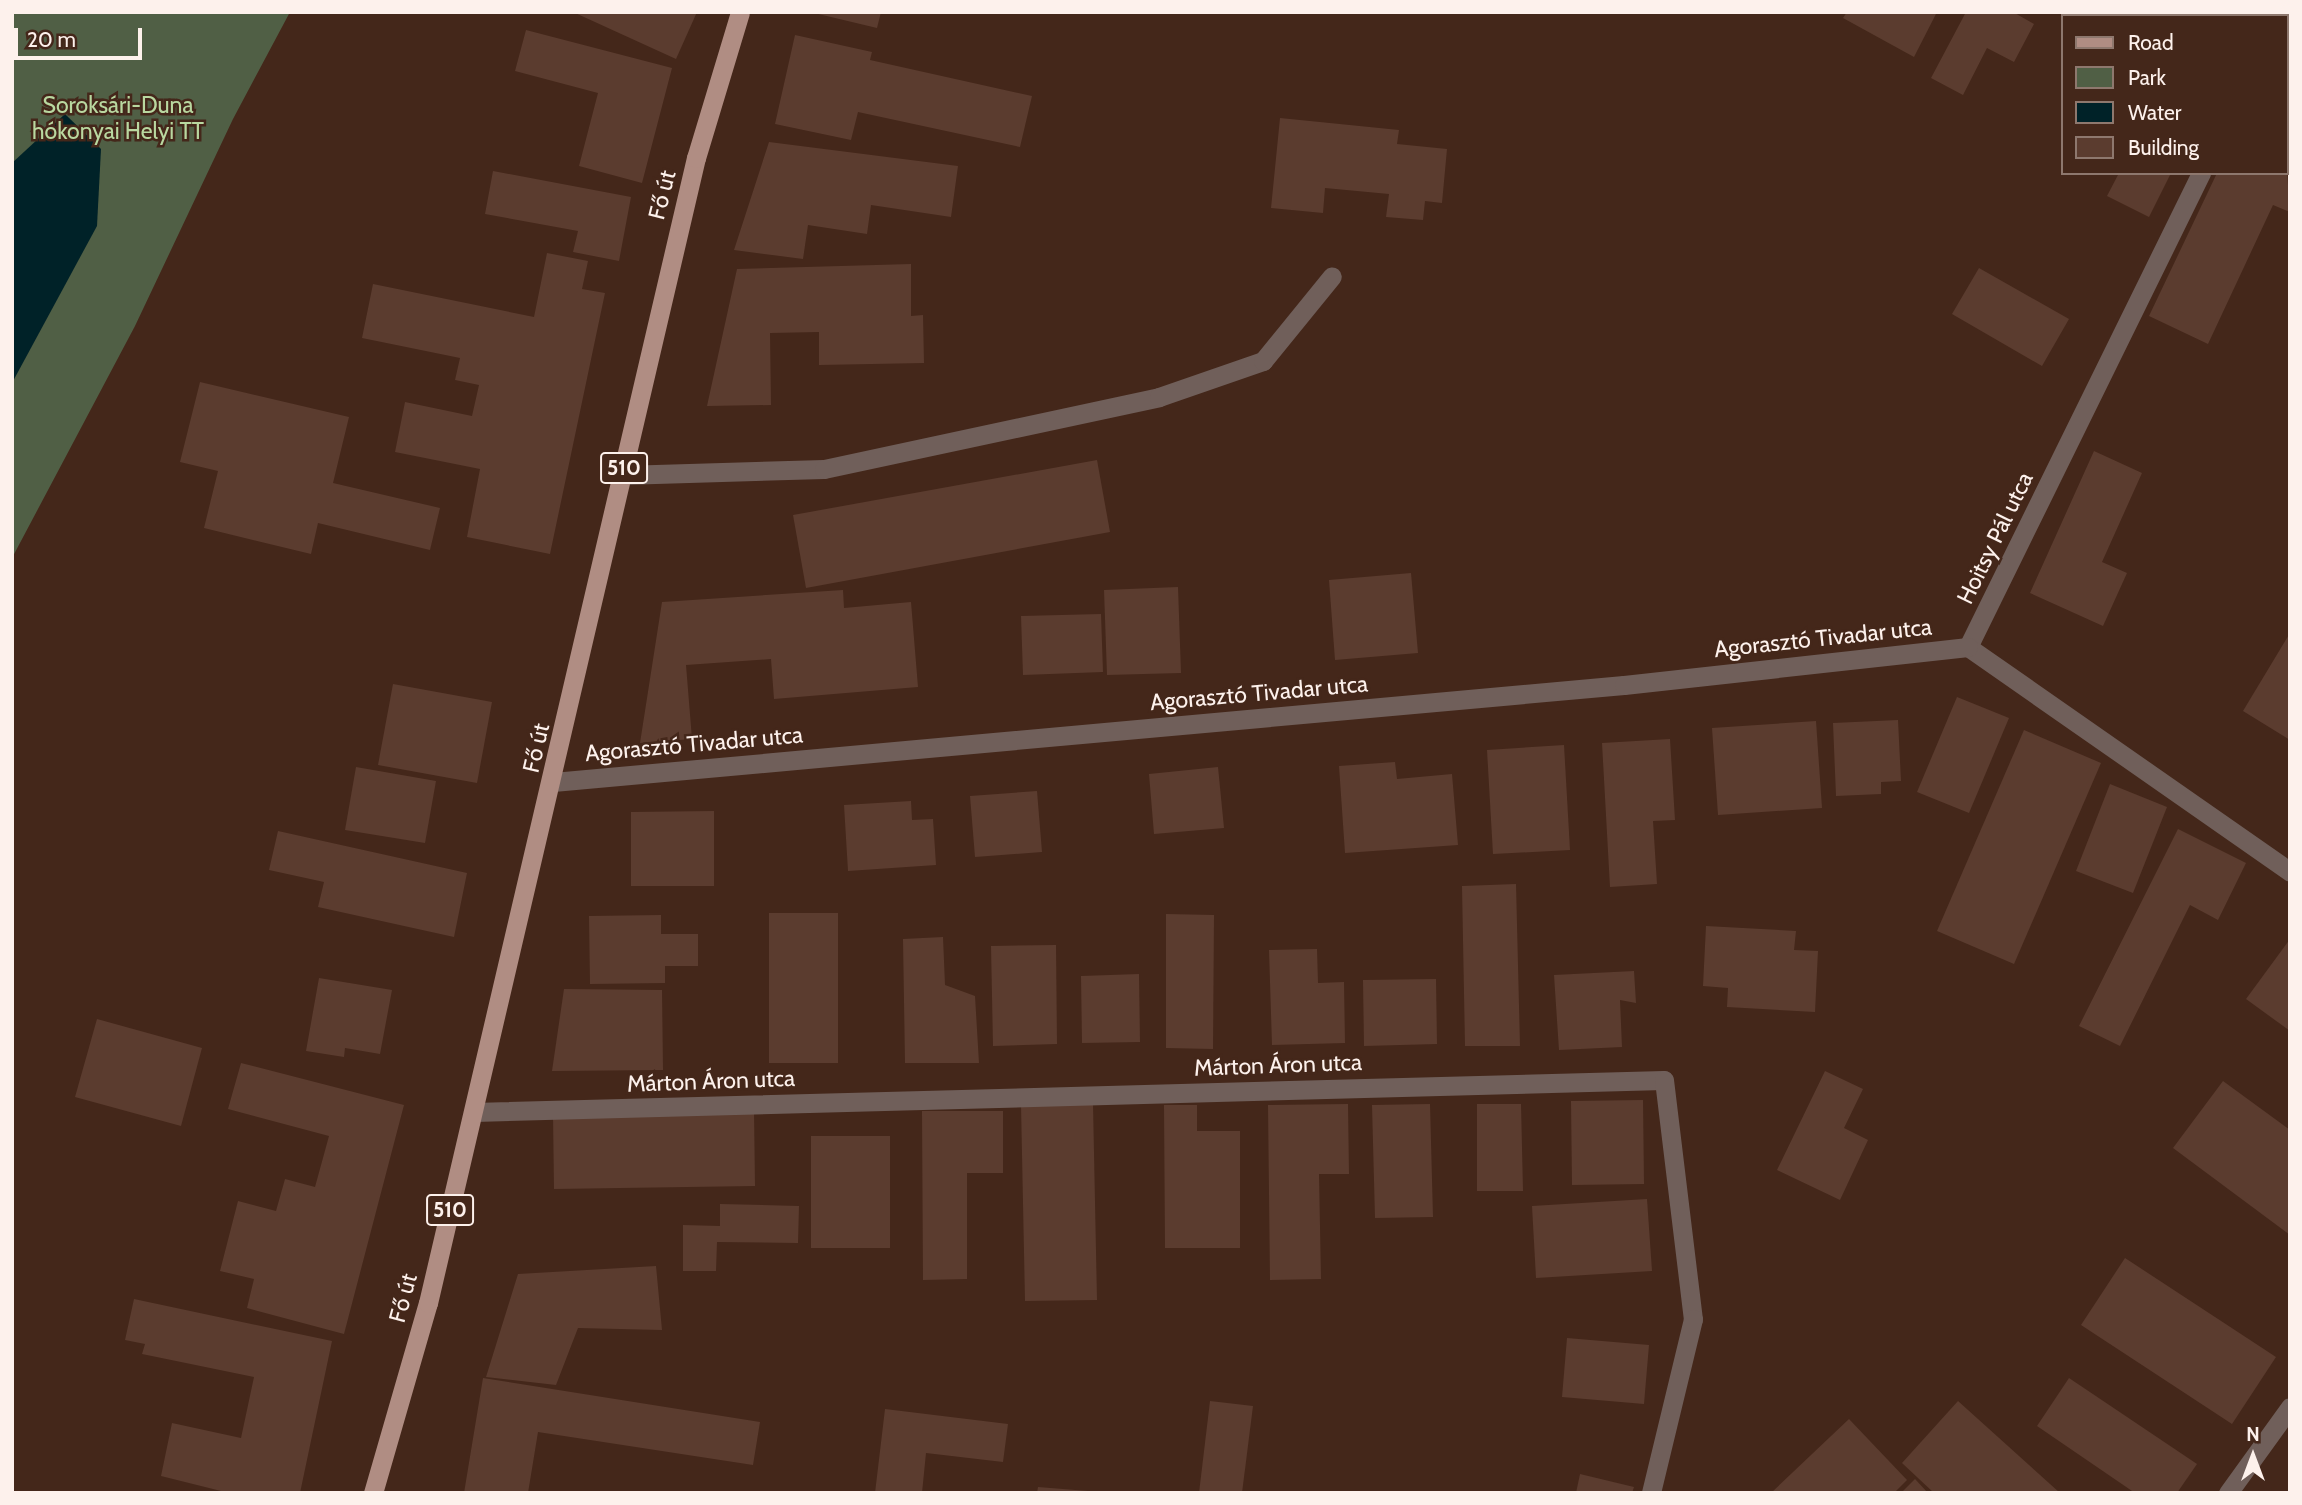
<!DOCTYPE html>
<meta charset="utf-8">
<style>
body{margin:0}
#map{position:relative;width:2302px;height:1505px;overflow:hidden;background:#44271a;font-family:Cabin,sans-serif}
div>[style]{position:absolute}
.green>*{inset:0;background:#505f45}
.water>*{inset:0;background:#002228}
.building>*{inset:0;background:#5b3c2f}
.service>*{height:19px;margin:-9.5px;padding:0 9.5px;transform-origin:9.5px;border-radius:9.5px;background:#705f5a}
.minor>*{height:19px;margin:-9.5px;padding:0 9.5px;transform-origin:9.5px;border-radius:9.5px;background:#705f5a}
.primary>*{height:19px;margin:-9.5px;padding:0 9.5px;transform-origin:9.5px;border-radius:9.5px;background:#b08d83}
span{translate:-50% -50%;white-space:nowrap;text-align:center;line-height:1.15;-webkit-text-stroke:5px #44271a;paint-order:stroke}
.shield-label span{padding:2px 5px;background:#44271a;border:2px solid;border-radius:5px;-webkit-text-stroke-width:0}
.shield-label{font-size:21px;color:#fdf1ec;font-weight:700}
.park-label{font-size:23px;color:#b9d8a0}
.street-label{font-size:23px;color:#fdf1ec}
.frame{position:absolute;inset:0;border:14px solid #fdf1ec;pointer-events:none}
.legend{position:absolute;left:2061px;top:14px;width:228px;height:161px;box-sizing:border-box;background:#44271a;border:2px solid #8e786e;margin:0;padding:9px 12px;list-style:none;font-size:21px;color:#fdf1ec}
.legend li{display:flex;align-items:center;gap:14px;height:35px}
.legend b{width:35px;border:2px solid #8e786e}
.north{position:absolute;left:2218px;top:1421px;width:70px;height:70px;-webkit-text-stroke:5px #44271a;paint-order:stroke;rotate:0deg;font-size:19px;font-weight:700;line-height:28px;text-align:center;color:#fdf1ec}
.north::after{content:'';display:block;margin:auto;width:24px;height:32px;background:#fdf1ec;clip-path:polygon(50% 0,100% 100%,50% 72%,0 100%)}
.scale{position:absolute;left:14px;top:28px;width:128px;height:32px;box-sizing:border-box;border:4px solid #fdf1ec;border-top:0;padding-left:9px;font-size:21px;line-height:24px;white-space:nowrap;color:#fdf1ec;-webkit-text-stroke:5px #44271a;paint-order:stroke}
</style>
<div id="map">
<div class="green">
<i style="clip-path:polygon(12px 12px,290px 12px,233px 119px,135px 326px,12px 558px)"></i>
</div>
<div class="water">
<i style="clip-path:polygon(65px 114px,101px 149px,97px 226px,12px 383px,12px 163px)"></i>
</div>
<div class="building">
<i style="clip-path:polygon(573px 12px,697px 12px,676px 59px)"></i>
<i style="clip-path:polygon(810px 12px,881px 12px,877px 28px)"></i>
<i style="clip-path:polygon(1847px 12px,1937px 12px,1914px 57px,1843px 18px)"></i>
<i style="clip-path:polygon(1966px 12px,2013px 12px,2034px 24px,2014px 62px,1987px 48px,1963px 95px,1931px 78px)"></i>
<i style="clip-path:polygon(526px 30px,672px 68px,642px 183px,579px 166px,598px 93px,515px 71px)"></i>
<i style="clip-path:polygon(795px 35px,872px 52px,870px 60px,1032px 96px,1020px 147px,858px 112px,851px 140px,775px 124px)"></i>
<i style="clip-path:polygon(1280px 118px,1399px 130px,1397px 144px,1447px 149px,1442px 203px,1425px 201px,1423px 220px,1386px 217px,1389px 194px,1325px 188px,1323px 213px,1271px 208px)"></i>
<i style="clip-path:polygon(769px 142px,958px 166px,951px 217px,871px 205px,867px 234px,808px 225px,803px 259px,734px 250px)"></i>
<i style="clip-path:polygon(2286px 158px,2290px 212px,2273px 205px,2208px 344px,2149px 316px,2217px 173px,2286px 173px)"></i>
<i style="clip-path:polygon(493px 171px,631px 197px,619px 261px,573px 252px,578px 231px,485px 214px)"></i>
<i style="clip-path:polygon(2119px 173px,2171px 173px,2149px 217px,2107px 196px)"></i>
<i style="clip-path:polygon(547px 253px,588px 261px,582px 289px,605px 293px,550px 554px,467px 537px,480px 469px,395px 452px,405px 402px,472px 416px,479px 385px,455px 380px,460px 358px,362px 338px,373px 284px,534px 317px)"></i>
<i style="clip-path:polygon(911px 264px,911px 316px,923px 315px,924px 363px,819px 365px,819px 332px,770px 333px,771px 405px,707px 406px,737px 269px)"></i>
<i style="clip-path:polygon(1979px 268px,2069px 319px,2042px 366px,1952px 314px)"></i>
<i style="clip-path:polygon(200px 382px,349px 417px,333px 483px,440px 508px,430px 550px,318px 523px,311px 554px,204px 528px,218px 471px,180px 462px)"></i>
<i style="clip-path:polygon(2094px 451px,2142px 473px,2102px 562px,2127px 573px,2103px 626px,2030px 593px)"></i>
<i style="clip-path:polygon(1097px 460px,1110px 532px,806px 588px,793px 515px)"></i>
<i style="clip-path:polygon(1411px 573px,1418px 653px,1335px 660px,1329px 580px)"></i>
<i style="clip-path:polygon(1178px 587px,1181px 673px,1107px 675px,1104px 590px)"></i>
<i style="clip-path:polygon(843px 590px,844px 608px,911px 602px,918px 687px,774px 699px,771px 659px,686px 665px,692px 739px,640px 743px,662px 602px)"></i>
<i style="clip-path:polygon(1101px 614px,1103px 672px,1023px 675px,1021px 616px)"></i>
<i style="clip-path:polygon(2290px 633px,2290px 740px,2243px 711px)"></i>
<i style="clip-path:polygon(393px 684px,492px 702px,477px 783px,378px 765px)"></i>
<i style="clip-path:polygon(1957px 697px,2009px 718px,1969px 813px,1917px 792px)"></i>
<i style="clip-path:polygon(1898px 720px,1901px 781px,1881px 782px,1881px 794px,1836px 796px,1833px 723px)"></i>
<i style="clip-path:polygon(1816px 721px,1822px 808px,1718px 815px,1712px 728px)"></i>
<i style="clip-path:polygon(2024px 730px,2101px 763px,2014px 964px,1937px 931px)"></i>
<i style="clip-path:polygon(1670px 739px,1675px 820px,1653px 821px,1657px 884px,1610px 887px,1602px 743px)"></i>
<i style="clip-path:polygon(1564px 745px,1570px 850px,1493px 854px,1487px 750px)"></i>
<i style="clip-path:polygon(1395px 762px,1397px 779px,1452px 774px,1458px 845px,1345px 853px,1339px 766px)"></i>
<i style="clip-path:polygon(356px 767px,436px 781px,425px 843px,345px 830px)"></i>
<i style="clip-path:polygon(1218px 767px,1224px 828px,1154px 834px,1149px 774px)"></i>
<i style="clip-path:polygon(2110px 784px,2167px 807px,2133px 893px,2076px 871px)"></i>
<i style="clip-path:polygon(1037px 791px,1042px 852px,975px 857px,970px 796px)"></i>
<i style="clip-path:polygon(911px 801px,912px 820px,933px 819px,936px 865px,848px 871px,844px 805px)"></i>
<i style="clip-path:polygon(714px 811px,714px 886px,631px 886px,631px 812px)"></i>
<i style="clip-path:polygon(2178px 829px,2246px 863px,2218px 920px,2190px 905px,2120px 1046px,2079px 1026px)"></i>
<i style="clip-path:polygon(278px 831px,467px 873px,454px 937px,318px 907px,324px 882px,269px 870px)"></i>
<i style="clip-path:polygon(1516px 884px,1520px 1046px,1465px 1046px,1462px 886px)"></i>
<i style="clip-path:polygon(769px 913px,838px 913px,838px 1063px,769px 1063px)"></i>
<i style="clip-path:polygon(1166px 914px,1214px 915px,1213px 1049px,1166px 1048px)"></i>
<i style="clip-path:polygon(661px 915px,661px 934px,698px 934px,698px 966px,665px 966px,665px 983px,590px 984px,589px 916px)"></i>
<i style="clip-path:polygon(1706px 926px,1796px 931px,1794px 950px,1818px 951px,1815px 1012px,1727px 1007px,1728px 988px,1703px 986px)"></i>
<i style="clip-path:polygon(943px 937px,945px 985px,975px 996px,979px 1063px,905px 1063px,903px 939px)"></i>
<i style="clip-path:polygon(2290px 939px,2290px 1031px,2246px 999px)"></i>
<i style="clip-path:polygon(1056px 945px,1057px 1044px,993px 1046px,991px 946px)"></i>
<i style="clip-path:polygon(1317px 949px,1318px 983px,1344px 982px,1345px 1043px,1272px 1045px,1269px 950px)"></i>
<i style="clip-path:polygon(1634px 971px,1636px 1003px,1620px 1000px,1622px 1047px,1559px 1050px,1554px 975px)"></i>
<i style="clip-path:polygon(1139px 974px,1140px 1042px,1082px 1043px,1081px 976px)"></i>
<i style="clip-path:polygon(319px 978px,392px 990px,380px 1054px,345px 1048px,344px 1057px,306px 1051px)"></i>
<i style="clip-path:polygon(1436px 979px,1437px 1044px,1364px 1046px,1363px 980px)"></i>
<i style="clip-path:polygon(564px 989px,662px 990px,663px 1070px,552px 1071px)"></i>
<i style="clip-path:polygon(97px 1019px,202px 1048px,181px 1126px,75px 1097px)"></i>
<i style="clip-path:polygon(241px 1063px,404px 1105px,344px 1334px,247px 1308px,254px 1279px,220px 1271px,238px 1201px,276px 1211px,285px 1179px,315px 1187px,329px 1136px,228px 1109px)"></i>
<i style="clip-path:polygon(1825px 1071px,1863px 1089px,1844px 1128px,1868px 1140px,1840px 1200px,1777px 1170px)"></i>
<i style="clip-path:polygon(2223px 1081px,2290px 1130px,2290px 1235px,2173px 1148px)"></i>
<i style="clip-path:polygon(1643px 1100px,1644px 1184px,1572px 1185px,1571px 1101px)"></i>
<i style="clip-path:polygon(1093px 1104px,1097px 1300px,1025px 1301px,1021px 1105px)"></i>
<i style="clip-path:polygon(1348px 1104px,1349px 1174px,1319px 1174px,1321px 1279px,1270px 1280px,1268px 1105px)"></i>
<i style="clip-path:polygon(1430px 1104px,1433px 1217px,1375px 1218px,1372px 1105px)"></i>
<i style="clip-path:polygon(1477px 1104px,1521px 1104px,1523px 1191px,1477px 1191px)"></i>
<i style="clip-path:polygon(1164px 1105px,1197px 1105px,1197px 1131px,1240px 1131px,1240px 1248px,1165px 1248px)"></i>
<i style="clip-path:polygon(754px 1111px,755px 1186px,554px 1189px,553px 1114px)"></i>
<i style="clip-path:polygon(922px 1111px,1003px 1111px,1003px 1173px,967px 1173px,967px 1279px,923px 1280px)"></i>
<i style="clip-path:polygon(811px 1136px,890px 1136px,890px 1248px,811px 1248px)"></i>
<i style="clip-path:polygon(1647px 1199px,1652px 1271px,1536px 1278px,1532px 1206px)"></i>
<i style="clip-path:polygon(720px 1204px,799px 1206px,798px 1243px,717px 1242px,716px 1271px,683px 1271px,683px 1225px,720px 1226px)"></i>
<i style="clip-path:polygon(2125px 1258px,2276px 1357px,2232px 1424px,2081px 1325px)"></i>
<i style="clip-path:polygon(656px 1266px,662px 1330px,578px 1328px,556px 1385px,486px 1377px,518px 1274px)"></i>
<i style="clip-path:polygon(134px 1299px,332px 1341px,300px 1493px,229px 1493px,161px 1476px,172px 1423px,241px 1438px,254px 1377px,142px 1354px,145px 1344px,125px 1340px)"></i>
<i style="clip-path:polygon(1567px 1338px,1649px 1345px,1644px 1404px,1562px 1397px)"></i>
<i style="clip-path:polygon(483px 1378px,760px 1422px,753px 1465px,538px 1432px,528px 1493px,464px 1493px)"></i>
<i style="clip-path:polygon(2069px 1378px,2197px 1464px,2177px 1493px,2135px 1493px,2037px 1426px)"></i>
<i style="clip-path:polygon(1210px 1401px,1253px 1406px,1242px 1493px,1199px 1493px)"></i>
<i style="clip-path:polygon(1958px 1401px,2060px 1493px,1934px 1493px,1902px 1463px)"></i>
<i style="clip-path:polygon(885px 1409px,1008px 1424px,1003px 1462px,926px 1453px,922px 1493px,875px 1493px)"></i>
<i style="clip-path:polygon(1849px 1419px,1907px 1480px,1894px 1493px,1771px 1493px)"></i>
<i style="clip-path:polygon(1580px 1474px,1634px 1487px,1632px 1493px,1576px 1493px)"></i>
<i style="clip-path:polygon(1915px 1479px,1928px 1493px,1901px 1493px)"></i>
<i style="clip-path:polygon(1038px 1487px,1088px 1491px,1088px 1493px,1037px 1493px)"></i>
</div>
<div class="service">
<i style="left:622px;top:475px;width:202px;rotate:-1.7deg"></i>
<i style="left:824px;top:469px;width:343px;rotate:-12.1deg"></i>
<i style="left:1159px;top:397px;width:110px;rotate:-19.1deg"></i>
<i style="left:1263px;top:361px;width:109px;rotate:-50.9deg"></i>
</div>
<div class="minor">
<i style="left:2114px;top:12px;width:7px;rotate:34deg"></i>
<i style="left:2286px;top:114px;width:4px;rotate:27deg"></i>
<i style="left:1968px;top:647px;width:528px;rotate:-63.82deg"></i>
<i style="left:1968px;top:647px;width:393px;rotate:34.9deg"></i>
<i style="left:553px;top:782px;width:1075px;rotate:-5.18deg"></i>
<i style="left:1624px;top:685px;width:346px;rotate:-6.3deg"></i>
<i style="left:474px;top:1112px;width:1190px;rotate:-1.54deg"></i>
<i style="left:1664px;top:1080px;width:241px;rotate:83.1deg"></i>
<i style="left:1693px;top:1319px;width:179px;rotate:103.6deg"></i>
<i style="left:2228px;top:1493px;width:106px;rotate:-54.2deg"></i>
</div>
<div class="primary">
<i style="left:373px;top:1493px;width:198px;rotate:-73.9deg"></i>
<i style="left:428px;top:1303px;width:1176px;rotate:-76.83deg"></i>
<i style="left:696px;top:158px;width:152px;rotate:-73.2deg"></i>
</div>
<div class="shield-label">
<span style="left:624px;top:468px">510</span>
<span style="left:450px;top:1210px">510</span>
</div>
<div class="park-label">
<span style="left:118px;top:118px">Soroksári-Duna<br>hókonyai Helyi TT</span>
</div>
<div class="street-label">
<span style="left:662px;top:195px;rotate:-76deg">Fő út</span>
<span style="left:1995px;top:538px;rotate:-64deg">Hoitsy Pál utca</span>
<span style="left:1823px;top:638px;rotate:-6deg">Agorasztó Tivadar utca</span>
<span style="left:1259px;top:693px;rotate:-5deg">Agorasztó Tivadar utca</span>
<span style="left:694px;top:744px;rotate:-5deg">Agorasztó Tivadar utca</span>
<span style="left:536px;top:748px;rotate:-77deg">Fő út</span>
<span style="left:1278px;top:1065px;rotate:-2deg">Márton Áron utca</span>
<span style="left:711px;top:1081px;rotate:-2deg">Márton Áron utca</span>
<span style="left:403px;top:1298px;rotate:-75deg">Fő út</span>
</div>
<div class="frame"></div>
<ul class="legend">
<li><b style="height:9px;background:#b08d83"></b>Road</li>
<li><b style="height:19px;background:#505f45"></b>Park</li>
<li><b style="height:19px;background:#002228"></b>Water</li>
<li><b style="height:19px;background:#5b3c2f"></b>Building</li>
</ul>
<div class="north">N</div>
<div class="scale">20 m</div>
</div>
